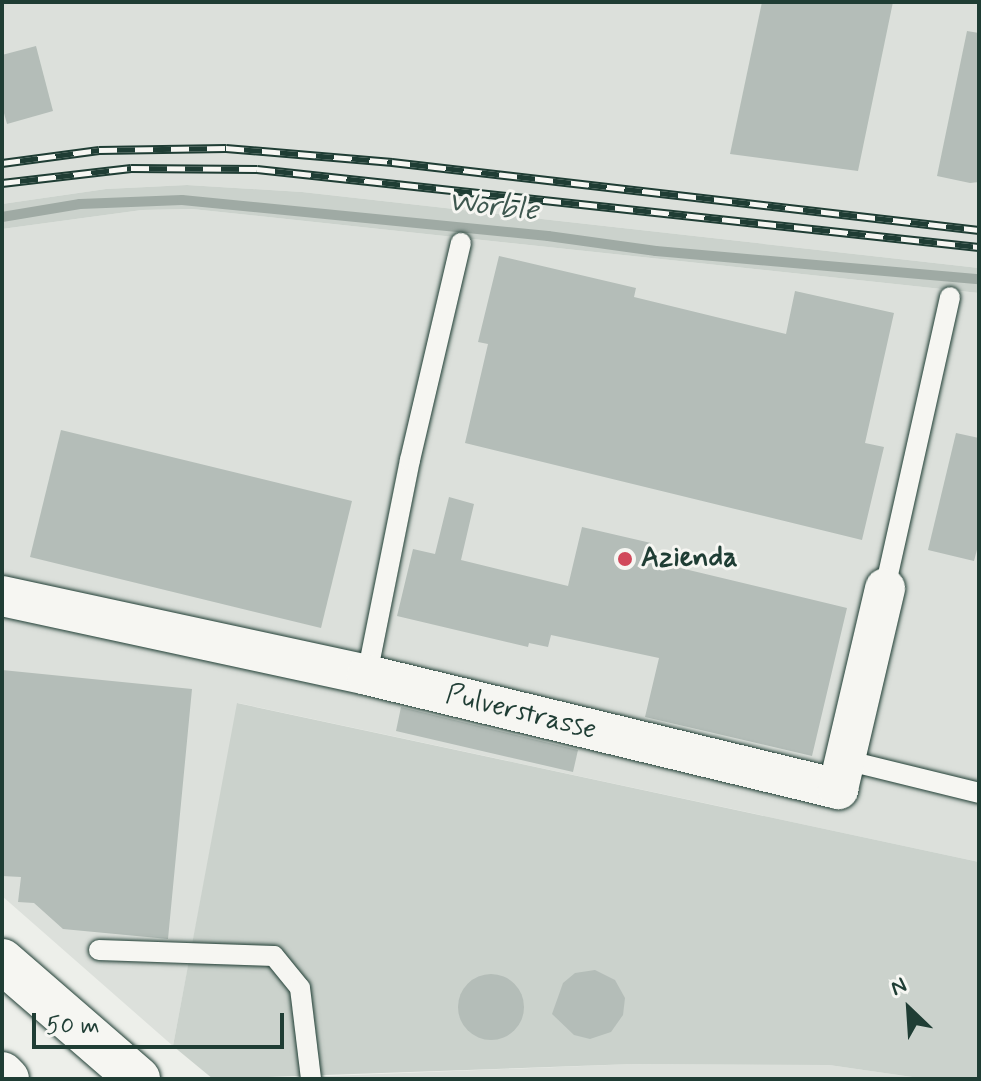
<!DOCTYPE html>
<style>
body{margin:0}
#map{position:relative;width:981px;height:1081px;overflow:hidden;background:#edefea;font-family:Mynerve,sans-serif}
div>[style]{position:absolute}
.built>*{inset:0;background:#dce0db}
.green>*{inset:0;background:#cbd2cc}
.stream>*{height:10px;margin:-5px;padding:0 5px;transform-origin:5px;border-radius:5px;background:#9faaa4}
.building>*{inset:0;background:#b4bdb8}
.round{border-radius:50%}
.roads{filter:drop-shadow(0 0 2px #1f3d34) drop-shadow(0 0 2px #1f3d34)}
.service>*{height:20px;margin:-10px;padding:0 10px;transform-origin:10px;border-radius:10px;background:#f6f6f2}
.minor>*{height:40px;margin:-20px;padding:0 20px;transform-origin:20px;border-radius:20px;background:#f6f6f2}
.motorway>*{height:44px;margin:-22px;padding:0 22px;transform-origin:22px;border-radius:22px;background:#f6f6f2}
.rail>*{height:9px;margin-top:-4.5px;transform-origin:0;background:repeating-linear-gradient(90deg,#f6f6f2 0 18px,#1f3d34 0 36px);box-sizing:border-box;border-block:2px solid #1f3d34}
.dots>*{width:22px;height:22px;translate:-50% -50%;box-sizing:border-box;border:4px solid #f6f6f2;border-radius:50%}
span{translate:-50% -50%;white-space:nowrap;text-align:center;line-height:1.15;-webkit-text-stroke:6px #f6f6f2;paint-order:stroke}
.poi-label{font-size:28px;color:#1f3d34;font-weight:700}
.left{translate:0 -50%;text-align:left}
.street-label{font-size:28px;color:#1f3d34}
.water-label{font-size:30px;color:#3f5850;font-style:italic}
.frame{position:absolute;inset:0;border:4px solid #1f3d34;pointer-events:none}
.north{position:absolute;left:869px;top:969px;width:80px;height:80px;-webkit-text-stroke:6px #f6f6f2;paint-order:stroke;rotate:335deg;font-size:22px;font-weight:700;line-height:32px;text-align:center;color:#1f3d34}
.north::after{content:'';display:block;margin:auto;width:28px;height:36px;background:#1f3d34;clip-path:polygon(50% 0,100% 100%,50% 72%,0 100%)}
.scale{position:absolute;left:32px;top:1013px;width:252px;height:36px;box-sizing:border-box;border:4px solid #1f3d34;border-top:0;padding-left:10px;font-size:24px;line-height:28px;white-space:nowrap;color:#1f3d34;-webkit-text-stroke:6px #f6f6f2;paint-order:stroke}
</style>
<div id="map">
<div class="built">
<i style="clip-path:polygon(2px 2px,979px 2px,979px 268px,302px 192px,187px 185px,106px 189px,2px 204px)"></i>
<i style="clip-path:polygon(192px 209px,979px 293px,979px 862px,238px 703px,173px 1046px,2px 896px,2px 229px,142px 210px)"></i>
<i style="clip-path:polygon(633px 1064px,829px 1065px,926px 1079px,254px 1079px)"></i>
</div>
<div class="green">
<i style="clip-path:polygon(187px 185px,302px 192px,979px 268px,979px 293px,192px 209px,142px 210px,2px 229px,2px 204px,106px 189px)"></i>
<i style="clip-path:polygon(237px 703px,979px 862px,979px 1079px,926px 1079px,829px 1065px,633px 1064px,213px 1079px,173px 1046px)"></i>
</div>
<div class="stream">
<i style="left:2px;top:217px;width:79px;rotate:-9.5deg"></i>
<i style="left:80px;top:204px;width:102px;rotate:-2.2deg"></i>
<i style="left:182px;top:200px;width:368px;rotate:5.6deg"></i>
<i style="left:548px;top:236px;width:109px;rotate:7.9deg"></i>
<i style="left:656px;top:251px;width:324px;rotate:5deg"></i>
</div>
<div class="building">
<i style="clip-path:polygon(762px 2px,893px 2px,858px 171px,730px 154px)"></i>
<i style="clip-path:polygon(967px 31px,979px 33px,979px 182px,970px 183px,937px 176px)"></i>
<i style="clip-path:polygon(36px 46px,53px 111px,7px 124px,2px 106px,2px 55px)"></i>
<i style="clip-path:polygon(499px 256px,636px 288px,634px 297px,786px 334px,795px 291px,894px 313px,865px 443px,884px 447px,862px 540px,465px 443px,488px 344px,478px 342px)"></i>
<i style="clip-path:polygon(61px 430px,352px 501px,321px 628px,30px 557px)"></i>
<i style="clip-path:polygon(956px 433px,979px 438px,979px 542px,974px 561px,928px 550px)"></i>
<i style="clip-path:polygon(449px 497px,474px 504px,461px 560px,568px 586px,582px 527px,651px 543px,647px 560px,847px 608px,812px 756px,645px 717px,659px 658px,551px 635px,548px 647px,529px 643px,528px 647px,397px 616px,413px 549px,435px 554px)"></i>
<i style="clip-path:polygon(2px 670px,192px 689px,168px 939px,63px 929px,34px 903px,18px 902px,21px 877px,2px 876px)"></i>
<i style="clip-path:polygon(401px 707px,578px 750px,573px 772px,396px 731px)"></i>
<i style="clip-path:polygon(595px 970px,615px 980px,625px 998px,623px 1015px,611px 1032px,590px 1039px,574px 1035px,552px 1014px,563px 983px,575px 973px)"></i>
<i class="round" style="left:458px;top:974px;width:66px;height:66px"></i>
</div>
<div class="roads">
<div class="service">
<i style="left:885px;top:588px;width:298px;rotate:-77.4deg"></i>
<i style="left:367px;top:675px;width:219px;rotate:-78.7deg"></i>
<i style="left:410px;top:460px;width:223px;rotate:-76.8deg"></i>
<i style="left:845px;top:760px;width:138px;rotate:13.8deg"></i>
<i style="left:99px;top:950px;width:175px;rotate:2deg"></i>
<i style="left:274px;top:956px;width:41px;rotate:50.9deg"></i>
<i style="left:300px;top:988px;width:92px;rotate:83.1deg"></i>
</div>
<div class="minor">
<i style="left:2px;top:596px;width:373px;rotate:12.2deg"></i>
<i style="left:367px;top:675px;width:485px;rotate:13.6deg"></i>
<i style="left:838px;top:789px;width:206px;rotate:-76.8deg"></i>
</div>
<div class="motorway">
<i style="left:2px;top:961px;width:180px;rotate:40.9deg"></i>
<i style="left:2px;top:1074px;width:7px;rotate:45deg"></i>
</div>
</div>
<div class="rail">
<i style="left:2px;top:163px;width:98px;rotate:-7.6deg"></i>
<i style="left:99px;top:150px;width:127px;rotate:-0.9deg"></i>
<i style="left:226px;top:148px;width:167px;rotate:4.8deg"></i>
<i style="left:392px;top:162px;width:591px;rotate:6.61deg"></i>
<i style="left:2px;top:183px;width:130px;rotate:-6.6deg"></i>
<i style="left:131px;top:168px;width:126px;rotate:0.5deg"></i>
<i style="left:257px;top:169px;width:726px;rotate:6.17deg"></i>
</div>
<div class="dots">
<i style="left:625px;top:559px;background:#d1495b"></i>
</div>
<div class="poi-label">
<span class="left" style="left:641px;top:559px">Azienda</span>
</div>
<div class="street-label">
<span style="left:521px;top:713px;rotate:14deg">Pulverstrasse</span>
</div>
<div class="water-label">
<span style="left:493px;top:207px;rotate:6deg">Worble</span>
</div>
<div class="frame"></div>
<div class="north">N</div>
<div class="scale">50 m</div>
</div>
